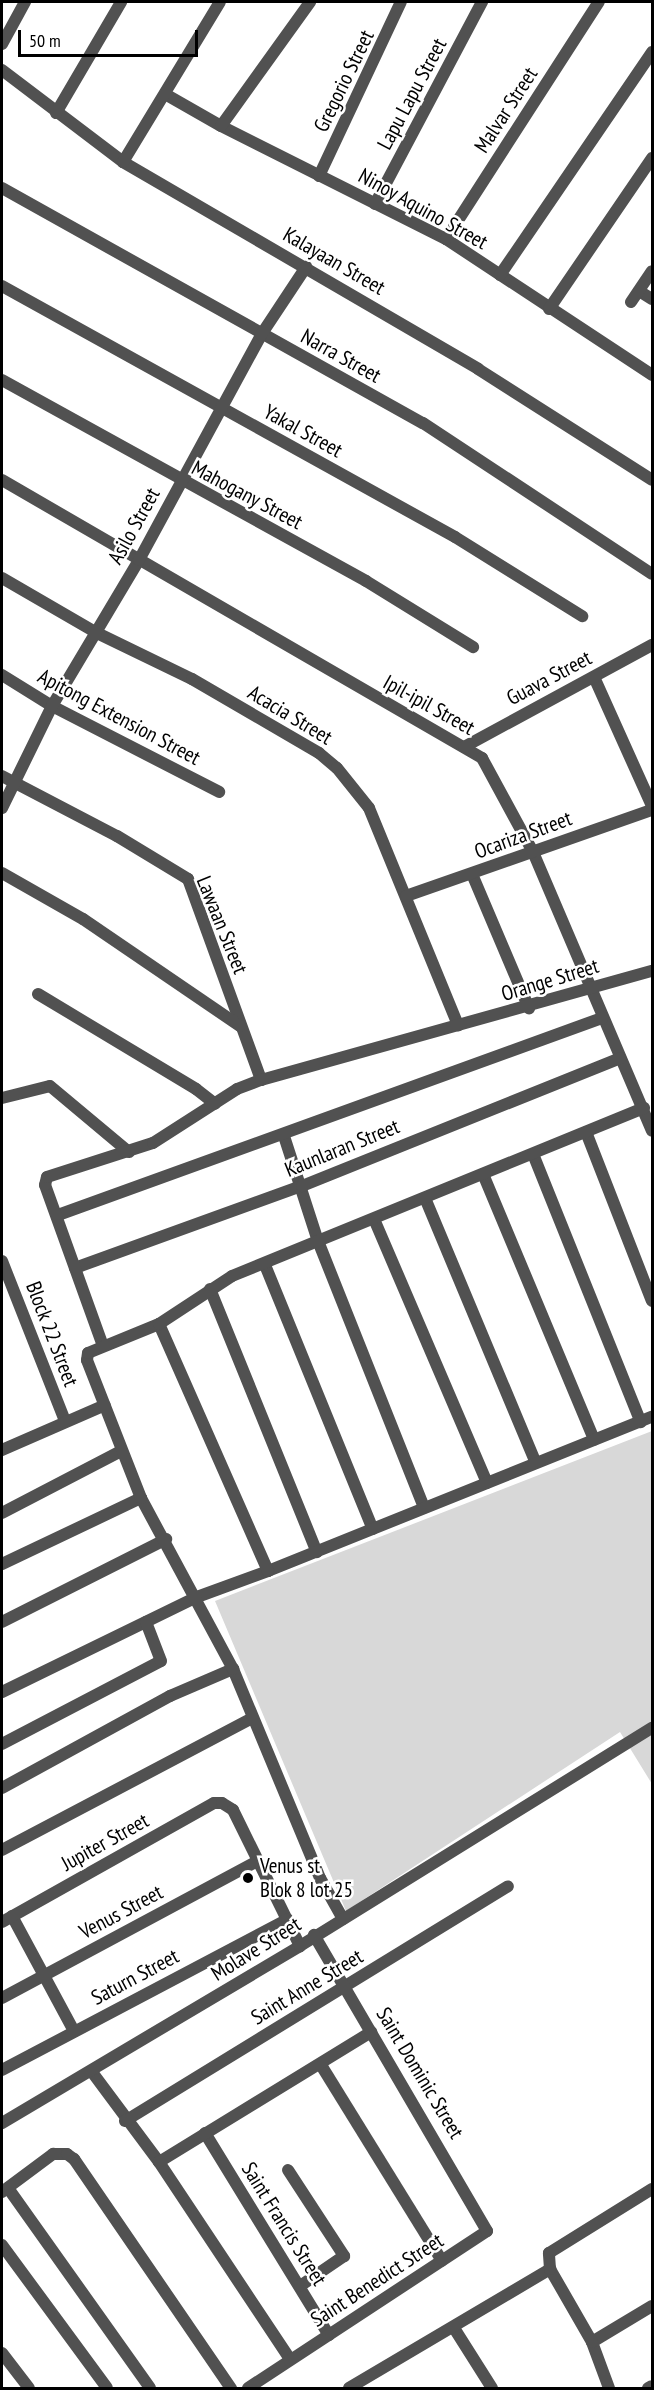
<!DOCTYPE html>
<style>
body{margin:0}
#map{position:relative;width:654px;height:2390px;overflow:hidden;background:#fff;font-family:"PT Sans Narrow",sans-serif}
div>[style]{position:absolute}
.green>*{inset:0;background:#d8d8d8}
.minor>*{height:12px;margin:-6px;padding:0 6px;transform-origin:6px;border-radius:6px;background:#515151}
.dots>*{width:16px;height:16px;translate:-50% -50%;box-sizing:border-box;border:3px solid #fff;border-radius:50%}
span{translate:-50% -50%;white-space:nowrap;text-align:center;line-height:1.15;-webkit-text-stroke:5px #fff;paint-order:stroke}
.street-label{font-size:21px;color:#000}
.poi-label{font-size:21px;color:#000}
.left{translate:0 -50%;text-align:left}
.frame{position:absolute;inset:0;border:3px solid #000;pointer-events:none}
.scale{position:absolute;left:18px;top:30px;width:180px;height:27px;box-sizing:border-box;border:3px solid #000;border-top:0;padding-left:8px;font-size:18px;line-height:21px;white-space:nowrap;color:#000;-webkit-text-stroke:4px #fff;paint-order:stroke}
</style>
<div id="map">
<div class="green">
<i style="clip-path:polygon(652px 1431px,652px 1784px,620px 1732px,346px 1911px,215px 1601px)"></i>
</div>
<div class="minor">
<i style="left:2px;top:44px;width:48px;rotate:-61.3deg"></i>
<i style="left:2px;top:70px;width:152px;rotate:37.2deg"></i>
<i style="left:123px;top:162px;width:411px;rotate:30.2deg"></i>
<i style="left:478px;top:369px;width:206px;rotate:32.5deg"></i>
<i style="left:165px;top:94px;width:64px;rotate:29.7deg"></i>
<i style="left:221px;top:126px;width:252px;rotate:26.7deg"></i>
<i style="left:446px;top:239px;width:247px;rotate:33.4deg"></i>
<i style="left:56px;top:113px;width:129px;rotate:-59.6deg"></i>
<i style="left:221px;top:126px;width:153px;rotate:-54.3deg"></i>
<i style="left:123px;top:162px;width:187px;rotate:-58.8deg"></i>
<i style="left:319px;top:176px;width:192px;rotate:-64.8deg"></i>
<i style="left:2px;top:188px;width:482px;rotate:29.2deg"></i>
<i style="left:423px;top:423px;width:274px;rotate:33.4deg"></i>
<i style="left:375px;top:204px;width:229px;rotate:-62.1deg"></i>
<i style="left:446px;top:239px;width:282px;rotate:-57.2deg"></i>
<i style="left:500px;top:275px;width:270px;rotate:-55.7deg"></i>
<i style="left:2px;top:286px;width:518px;rotate:28.99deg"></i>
<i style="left:455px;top:537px;width:150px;rotate:31.9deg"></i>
<i style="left:639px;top:291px;width:15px;rotate:32deg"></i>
<i style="left:631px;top:302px;width:37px;rotate:-56deg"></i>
<i style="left:549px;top:309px;width:183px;rotate:-55.7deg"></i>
<i style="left:2px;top:380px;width:416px;rotate:28.9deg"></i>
<i style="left:366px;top:581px;width:126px;rotate:31.7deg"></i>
<i style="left:2px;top:480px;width:555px;rotate:30.08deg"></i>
<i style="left:482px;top:758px;width:107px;rotate:61.5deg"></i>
<i style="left:533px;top:852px;width:303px;rotate:66.9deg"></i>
<i style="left:2px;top:578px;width:108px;rotate:30.1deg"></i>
<i style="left:95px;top:632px;width:108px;rotate:25.9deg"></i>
<i style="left:192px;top:679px;width:147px;rotate:30.2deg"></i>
<i style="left:319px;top:753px;width:23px;rotate:40deg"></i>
<i style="left:337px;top:768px;width:51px;rotate:51.3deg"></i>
<i style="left:369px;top:808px;width:235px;rotate:67.7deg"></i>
<i style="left:2px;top:675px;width:59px;rotate:31.8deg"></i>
<i style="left:52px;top:706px;width:188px;rotate:27.2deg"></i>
<i style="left:594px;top:677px;width:141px;rotate:65.8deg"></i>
<i style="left:464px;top:747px;width:214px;rotate:-28.5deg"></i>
<i style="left:2px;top:776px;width:130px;rotate:27.6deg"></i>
<i style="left:117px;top:836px;width:83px;rotate:31.2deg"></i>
<i style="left:188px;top:879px;width:214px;rotate:70deg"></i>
<i style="left:2px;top:808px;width:114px;rotate:-63.9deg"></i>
<i style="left:52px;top:706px;width:170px;rotate:-59.2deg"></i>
<i style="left:139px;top:560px;width:256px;rotate:-61.5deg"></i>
<i style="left:261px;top:335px;width:82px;rotate:-56.5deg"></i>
<i style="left:2px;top:873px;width:93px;rotate:29.6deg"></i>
<i style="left:83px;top:919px;width:190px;rotate:34.3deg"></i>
<i style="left:472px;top:874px;width:146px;rotate:67deg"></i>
<i style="left:406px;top:896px;width:261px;rotate:-19.3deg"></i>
<i style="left:38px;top:994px;width:184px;rotate:31deg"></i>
<i style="left:196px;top:1089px;width:24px;rotate:38deg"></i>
<i style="left:2px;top:1098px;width:49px;rotate:-14deg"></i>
<i style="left:50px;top:1086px;width:103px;rotate:39.9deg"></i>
<i style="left:586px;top:1132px;width:181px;rotate:68.7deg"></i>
<i style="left:284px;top:1136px;width:110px;rotate:72.1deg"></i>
<i style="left:318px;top:1241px;width:287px;rotate:68.3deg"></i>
<i style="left:533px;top:1154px;width:289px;rotate:68.1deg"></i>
<i style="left:483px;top:1174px;width:288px;rotate:67.3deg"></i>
<i style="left:425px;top:1198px;width:287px;rotate:67.3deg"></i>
<i style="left:58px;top:1215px;width:579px;rotate:-19.91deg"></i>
<i style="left:374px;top:1219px;width:287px;rotate:66.8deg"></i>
<i style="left:2px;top:1261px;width:172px;rotate:68.5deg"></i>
<i style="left:265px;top:1265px;width:285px;rotate:67.8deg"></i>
<i style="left:75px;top:1268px;width:241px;rotate:-19.9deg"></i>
<i style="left:302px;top:1186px;width:343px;rotate:-21.9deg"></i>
<i style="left:210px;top:1289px;width:284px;rotate:67.9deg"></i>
<i style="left:103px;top:1346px;width:171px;rotate:-109.8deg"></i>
<i style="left:45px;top:1185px;width:8px;rotate:-76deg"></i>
<i style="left:47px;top:1177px;width:111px;rotate:-17.8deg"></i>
<i style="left:153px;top:1143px;width:100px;rotate:-32.7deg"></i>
<i style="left:237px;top:1089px;width:26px;rotate:-21deg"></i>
<i style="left:261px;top:1080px;width:406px;rotate:-15.6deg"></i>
<i style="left:2px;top:1450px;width:112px;rotate:-23.6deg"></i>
<i style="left:2px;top:1513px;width:134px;rotate:-27.5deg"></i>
<i style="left:2px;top:1564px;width:154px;rotate:-25.4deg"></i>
<i style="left:268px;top:1571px;width:414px;rotate:-21.9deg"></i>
<i style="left:2px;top:1622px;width:184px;rotate:-26.8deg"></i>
<i style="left:2px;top:1692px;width:217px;rotate:-26deg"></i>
<i style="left:197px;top:1597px;width:76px;rotate:-20.1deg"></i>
<i style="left:268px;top:1571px;width:270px;rotate:-113.8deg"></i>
<i style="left:2px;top:1744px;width:179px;rotate:-27.6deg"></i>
<i style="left:161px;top:1661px;width:42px;rotate:-111deg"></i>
<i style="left:2px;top:1788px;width:192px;rotate:-28.7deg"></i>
<i style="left:170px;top:1696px;width:69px;rotate:-23.2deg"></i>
<i style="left:2px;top:1850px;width:283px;rotate:-27.8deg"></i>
<i style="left:12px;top:1916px;width:131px;rotate:61.7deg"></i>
<i style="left:343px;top:1919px;width:47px;rotate:-119.3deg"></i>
<i style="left:320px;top:1878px;width:226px;rotate:-112.6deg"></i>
<i style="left:233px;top:1669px;width:194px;rotate:-118.3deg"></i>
<i style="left:141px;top:1498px;width:148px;rotate:-111.4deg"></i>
<i style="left:87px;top:1360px;width:7px;rotate:-82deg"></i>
<i style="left:88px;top:1353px;width:77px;rotate:-22.2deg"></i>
<i style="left:159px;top:1324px;width:87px;rotate:-33.3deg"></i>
<i style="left:232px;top:1276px;width:445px;rotate:-22.2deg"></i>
<i style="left:2px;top:1922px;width:243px;rotate:-29.3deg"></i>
<i style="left:214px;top:1803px;width:8px"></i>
<i style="left:222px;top:1803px;width:13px;rotate:32deg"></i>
<i style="left:233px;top:1810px;width:152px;rotate:63.8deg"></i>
<i style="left:2px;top:1998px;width:290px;rotate:-28.2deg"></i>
<i style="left:321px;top:2065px;width:230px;rotate:58.3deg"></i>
<i style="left:2px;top:2070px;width:323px;rotate:-27.8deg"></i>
<i style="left:92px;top:2072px;width:112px;rotate:53.3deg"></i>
<i style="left:159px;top:2162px;width:237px;rotate:56.4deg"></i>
<i style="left:125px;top:2121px;width:449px;rotate:-31.5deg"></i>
<i style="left:2px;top:2123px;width:347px;rotate:-30.7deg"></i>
<i style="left:300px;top:1946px;width:414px;rotate:-31.8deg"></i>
<i style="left:205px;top:2133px;width:237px;rotate:58.5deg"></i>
<i style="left:159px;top:2162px;width:249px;rotate:-31.5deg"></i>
<i style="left:288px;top:2170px;width:103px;rotate:56.9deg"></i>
<i style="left:344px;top:2256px;width:53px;rotate:145.7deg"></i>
<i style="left:8px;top:2188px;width:245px;rotate:54.6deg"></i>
<i style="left:2px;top:2192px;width:64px;rotate:-36.7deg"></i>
<i style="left:53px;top:2154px;width:14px"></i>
<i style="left:67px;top:2154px;width:9px;rotate:36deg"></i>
<i style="left:74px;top:2159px;width:278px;rotate:55.6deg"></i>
<i style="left:2px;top:2245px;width:177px;rotate:53.7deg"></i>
<i style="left:454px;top:2328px;width:71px;rotate:57.7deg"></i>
<i style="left:592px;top:2342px;width:70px;rotate:-31deg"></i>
<i style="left:2px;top:2353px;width:44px;rotate:52.4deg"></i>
<i style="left:248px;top:2388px;width:286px;rotate:-33.3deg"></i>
<i style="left:487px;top:2231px;width:343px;rotate:-120.3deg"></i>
<i style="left:349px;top:2388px;width:234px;rotate:-30.6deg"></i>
<i style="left:609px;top:2388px;width:49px;rotate:-110.3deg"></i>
<i style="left:592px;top:2342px;width:84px;rotate:-119.9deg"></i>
<i style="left:550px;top:2269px;width:16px;rotate:-94deg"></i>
<i style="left:549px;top:2253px;width:121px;rotate:-31.9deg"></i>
<i style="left:648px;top:2388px;width:4px;rotate:-27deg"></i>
</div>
<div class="dots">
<i style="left:248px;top:1878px;background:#000"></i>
</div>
<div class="street-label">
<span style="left:344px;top:81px;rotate:-64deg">Gregorio Street</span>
<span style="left:412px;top:94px;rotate:-62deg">Lapu Lapu Street</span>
<span style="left:506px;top:110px;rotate:-57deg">Malvar Street</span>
<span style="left:423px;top:209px;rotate:29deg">Ninoy Aquino Street</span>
<span style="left:334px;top:261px;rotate:30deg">Kalayaan Street</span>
<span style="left:341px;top:356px;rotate:29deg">Narra Street</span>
<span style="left:303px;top:431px;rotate:29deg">Yakal Street</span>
<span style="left:247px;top:495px;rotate:28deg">Mahogany Street</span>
<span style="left:134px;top:526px;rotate:-61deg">Asilo Street</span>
<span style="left:549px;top:678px;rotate:-28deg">Guava Street</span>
<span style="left:429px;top:705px;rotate:29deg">Ipil-ipil Street</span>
<span style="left:290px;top:715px;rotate:31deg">Acacia Street</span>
<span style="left:119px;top:717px;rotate:28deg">Apitong Extension Street</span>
<span style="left:523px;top:835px;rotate:-20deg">Ocariza Street</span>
<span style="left:222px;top:925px;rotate:68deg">Lawaan Street</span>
<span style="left:550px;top:980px;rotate:-17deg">Orange Street</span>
<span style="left:342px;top:1148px;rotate:-22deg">Kaunlaran Street</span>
<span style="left:52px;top:1334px;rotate:69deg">Block 22 Street</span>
<span style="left:105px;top:1842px;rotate:-29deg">Jupiter Street</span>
<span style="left:121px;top:1912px;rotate:-28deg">Venus Street</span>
<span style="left:256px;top:1949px;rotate:-32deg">Molave Street</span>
<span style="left:135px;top:1977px;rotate:-28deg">Saturn Street</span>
<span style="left:307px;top:1987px;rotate:-31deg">Saint Anne Street</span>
<span style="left:420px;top:2073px;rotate:59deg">Saint Dominic Street</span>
<span style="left:284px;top:2224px;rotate:58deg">Saint Francis Street</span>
<span style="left:377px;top:2280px;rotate:-33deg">Saint Benedict Street</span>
</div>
<div class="poi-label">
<span class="left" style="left:260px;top:1878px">Venus st<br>Blok 8 lot 25</span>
</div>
<div class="frame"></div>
<div class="scale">50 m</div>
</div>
